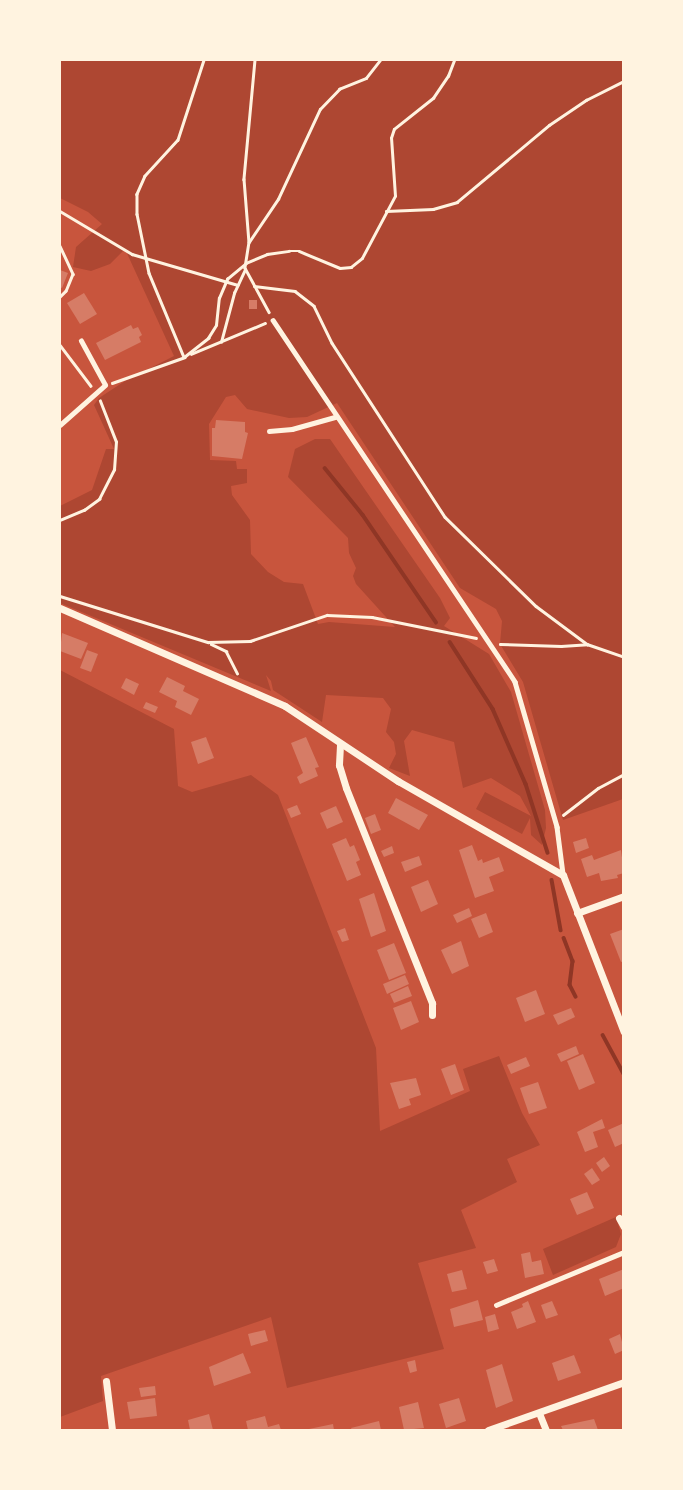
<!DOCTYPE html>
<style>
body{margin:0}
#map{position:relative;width:683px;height:1490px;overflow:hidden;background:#c8553d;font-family:"PT Sans Narrow",sans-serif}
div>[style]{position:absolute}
.green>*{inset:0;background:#ae4732}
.stream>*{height:3.5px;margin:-1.75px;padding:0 1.75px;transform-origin:1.75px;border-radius:1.75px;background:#8f3625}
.building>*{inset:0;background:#d67c66}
.path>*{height:2.5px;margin:-1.25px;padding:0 1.25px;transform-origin:1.25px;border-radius:1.25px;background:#fff3e0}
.service>*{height:4.5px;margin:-2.25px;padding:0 2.25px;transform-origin:2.25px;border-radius:2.25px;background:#fff3e0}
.minor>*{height:7px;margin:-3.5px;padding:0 3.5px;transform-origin:3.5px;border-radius:3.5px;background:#fff3e0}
span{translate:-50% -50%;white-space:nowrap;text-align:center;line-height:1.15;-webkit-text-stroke:5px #fff3e0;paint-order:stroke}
.frame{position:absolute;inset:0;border:61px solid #fff3e0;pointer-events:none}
</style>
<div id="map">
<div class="green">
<i style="clip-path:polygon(60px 60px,623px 60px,623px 799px,563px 820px,523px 682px,500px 644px,502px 621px,496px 609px,460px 588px,337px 403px,307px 417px,289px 418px,247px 409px,235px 395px,226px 397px,209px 424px,210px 460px,236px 461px,237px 469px,247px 469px,247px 483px,231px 486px,232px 495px,250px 520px,251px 554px,268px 572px,284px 582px,303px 584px,318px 624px,329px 622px,395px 627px,356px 584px,353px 576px,356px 568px,349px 553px,348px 538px,288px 477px,295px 449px,315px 439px,330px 439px,440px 598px,450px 618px,444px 626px,489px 654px,511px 692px,545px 810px,546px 828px,542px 845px,531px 835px,530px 818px,522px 834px,476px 809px,485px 792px,531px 816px,520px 796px,491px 778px,463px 788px,454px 742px,412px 730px,404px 741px,410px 776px,389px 768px,396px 754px,394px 742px,386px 732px,391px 709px,383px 698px,326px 695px,322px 722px,273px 690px,271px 681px,266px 675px,271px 691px,60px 603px,60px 506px,92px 490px,106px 449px,114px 449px,94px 405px,99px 398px,125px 381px,174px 356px,125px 249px,110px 264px,91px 271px,73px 267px,76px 247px,102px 224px,88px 212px,60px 198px)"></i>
<i style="clip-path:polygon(60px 670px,174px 729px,178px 786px,192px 792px,251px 775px,278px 795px,376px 1048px,380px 1131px,470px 1091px,463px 1069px,499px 1056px,522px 1113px,540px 1145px,507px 1159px,517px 1182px,461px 1210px,476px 1248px,418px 1263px,444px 1349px,287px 1388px,271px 1317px,101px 1376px,103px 1401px,60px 1417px)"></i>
<i style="clip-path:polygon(616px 1217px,621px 1234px,616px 1247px,553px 1275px,543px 1249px)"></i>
</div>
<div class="stream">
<i style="left:325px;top:468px;width:60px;rotate:51deg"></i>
<i style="left:363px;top:515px;width:130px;rotate:55.7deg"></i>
<i style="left:450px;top:642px;width:80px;rotate:57.3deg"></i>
<i style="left:493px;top:709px;width:82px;rotate:66.3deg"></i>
<i style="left:526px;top:784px;width:72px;rotate:72.3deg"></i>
<i style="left:552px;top:880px;width:51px;rotate:79.8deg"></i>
<i style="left:564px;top:938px;width:25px;rotate:69deg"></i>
<i style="left:573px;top:961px;width:24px;rotate:97deg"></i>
<i style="left:570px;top:985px;width:13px;rotate:63deg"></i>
<i style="left:603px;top:1035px;width:44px;rotate:61.7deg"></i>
</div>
<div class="building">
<i style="clip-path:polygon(60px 270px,68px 273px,62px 288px,60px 287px)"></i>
<i style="clip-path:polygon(84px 293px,97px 314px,80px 324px,67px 303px)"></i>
<i style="clip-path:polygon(249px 300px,257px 300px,257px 309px,249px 309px)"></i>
<i style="clip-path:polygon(131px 325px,133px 329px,138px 327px,142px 335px,139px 337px,141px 342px,105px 360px,96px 343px)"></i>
<i style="clip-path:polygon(216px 420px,245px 422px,245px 432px,248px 433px,242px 459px,212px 456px,212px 428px,215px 428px)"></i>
<i style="clip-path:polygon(62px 633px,88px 643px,81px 659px,60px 651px)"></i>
<i style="clip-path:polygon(87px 650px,98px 654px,91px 672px,80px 668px)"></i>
<i style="clip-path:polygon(167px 677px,185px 686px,183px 691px,199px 699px,191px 715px,175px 707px,177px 701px,159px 692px)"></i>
<i style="clip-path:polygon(126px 678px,139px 684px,134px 695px,121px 688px)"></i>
<i style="clip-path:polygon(146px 702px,158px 707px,155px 713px,143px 708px)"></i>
<i style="clip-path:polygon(206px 737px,214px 758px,198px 764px,191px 742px)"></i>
<i style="clip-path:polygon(306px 737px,319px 767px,315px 768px,318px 776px,300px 784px,297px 777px,303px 773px,291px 743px)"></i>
<i style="clip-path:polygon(396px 798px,428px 815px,419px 830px,388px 813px)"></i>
<i style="clip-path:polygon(297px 805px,301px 814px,291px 818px,287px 809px)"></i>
<i style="clip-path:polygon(336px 806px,343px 822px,327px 829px,320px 813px)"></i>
<i style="clip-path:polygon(375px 814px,381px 830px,371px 834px,365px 818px)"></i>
<i style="clip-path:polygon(346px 838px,350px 847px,354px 845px,360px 860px,356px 862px,361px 875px,347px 881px,332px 844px)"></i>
<i style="clip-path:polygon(586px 838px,589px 848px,576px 853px,573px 842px)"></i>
<i style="clip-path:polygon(472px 845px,478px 861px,482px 859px,483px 863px,499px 857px,504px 871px,489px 877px,494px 891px,475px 898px,459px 850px)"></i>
<i style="clip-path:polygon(392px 846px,394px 853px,384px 857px,381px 851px)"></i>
<i style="clip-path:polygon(621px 850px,624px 873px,617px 875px,618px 878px,601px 881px,599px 873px,587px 877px,581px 859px,592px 855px,594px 860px)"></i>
<i style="clip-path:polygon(419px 856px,422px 865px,405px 872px,401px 862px)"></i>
<i style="clip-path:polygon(428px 880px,438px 904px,421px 912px,411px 887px)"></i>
<i style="clip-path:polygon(374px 893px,386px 931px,371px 937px,359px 899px)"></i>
<i style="clip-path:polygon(469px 908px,472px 916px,457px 923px,453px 915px)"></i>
<i style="clip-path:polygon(486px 913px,493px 932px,479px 938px,471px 919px)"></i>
<i style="clip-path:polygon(345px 928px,349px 940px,342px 942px,337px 931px)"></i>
<i style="clip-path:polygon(624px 929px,624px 961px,621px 962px,610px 934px)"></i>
<i style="clip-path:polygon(461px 941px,469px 966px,452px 974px,441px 950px)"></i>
<i style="clip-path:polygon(394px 943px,406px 973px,389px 980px,377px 950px)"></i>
<i style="clip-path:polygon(405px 975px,409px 984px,387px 994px,383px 984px)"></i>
<i style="clip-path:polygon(408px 986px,412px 996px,394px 1003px,390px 994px)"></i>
<i style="clip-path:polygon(536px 990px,545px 1014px,525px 1022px,516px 998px)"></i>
<i style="clip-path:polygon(411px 1001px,419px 1022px,401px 1030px,393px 1008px)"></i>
<i style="clip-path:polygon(571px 1008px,575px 1017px,558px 1025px,553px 1015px)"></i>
<i style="clip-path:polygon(576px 1046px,579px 1054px,561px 1062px,557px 1054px)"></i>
<i style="clip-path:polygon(583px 1054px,595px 1083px,579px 1090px,567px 1061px)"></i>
<i style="clip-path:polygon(526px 1057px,530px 1066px,511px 1074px,507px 1065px)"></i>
<i style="clip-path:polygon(455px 1064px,464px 1090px,451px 1095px,441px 1069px)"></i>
<i style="clip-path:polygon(416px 1078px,421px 1095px,409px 1099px,411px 1105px,399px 1109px,390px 1083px)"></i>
<i style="clip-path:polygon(538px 1082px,547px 1108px,529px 1114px,520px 1088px)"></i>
<i style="clip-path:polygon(602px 1119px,605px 1128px,593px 1132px,598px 1147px,585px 1152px,577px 1132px)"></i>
<i style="clip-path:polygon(624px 1123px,624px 1143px,615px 1147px,608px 1130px)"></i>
<i style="clip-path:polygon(604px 1157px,610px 1166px,602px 1172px,596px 1163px)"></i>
<i style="clip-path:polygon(592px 1168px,600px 1180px,592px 1185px,584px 1174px)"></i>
<i style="clip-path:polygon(587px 1192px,594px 1208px,577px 1215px,570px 1199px)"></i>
<i style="clip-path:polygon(530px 1252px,532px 1262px,541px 1260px,544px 1274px,525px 1278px,521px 1254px)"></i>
<i style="clip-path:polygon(494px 1259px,498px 1271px,487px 1274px,483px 1262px)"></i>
<i style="clip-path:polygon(624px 1269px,624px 1288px,605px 1296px,599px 1279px)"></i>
<i style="clip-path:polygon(462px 1270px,467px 1289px,452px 1292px,447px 1274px)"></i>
<i style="clip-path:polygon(478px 1300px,483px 1320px,454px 1327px,450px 1309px)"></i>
<i style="clip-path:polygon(528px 1301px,536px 1322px,517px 1329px,511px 1312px,523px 1307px,522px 1304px)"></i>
<i style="clip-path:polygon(552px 1301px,558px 1315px,546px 1319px,541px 1305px)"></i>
<i style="clip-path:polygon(495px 1314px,499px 1329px,488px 1332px,485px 1317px)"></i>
<i style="clip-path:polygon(265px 1330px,268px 1341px,251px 1346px,248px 1334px)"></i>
<i style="clip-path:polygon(620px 1334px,624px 1350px,615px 1354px,609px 1339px)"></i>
<i style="clip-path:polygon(243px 1353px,251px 1373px,214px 1386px,209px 1367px)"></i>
<i style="clip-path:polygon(574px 1355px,581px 1373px,558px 1381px,552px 1363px)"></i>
<i style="clip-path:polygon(415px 1360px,417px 1371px,410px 1373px,407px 1362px)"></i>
<i style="clip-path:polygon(502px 1364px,513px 1401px,496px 1408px,486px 1370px)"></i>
<i style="clip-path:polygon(155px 1386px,156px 1395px,141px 1397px,139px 1388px)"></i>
<i style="clip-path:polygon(155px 1398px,157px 1416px,130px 1419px,127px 1402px)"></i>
<i style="clip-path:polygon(459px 1398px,466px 1421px,446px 1428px,439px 1404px)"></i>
<i style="clip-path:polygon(418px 1402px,424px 1428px,404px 1430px,399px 1407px)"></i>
<i style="clip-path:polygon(209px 1414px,213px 1430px,190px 1430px,188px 1420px)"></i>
<i style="clip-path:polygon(265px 1416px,268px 1427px,279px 1424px,281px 1430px,248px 1430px,246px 1421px)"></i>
<i style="clip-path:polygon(594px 1419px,598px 1430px,563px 1430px,561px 1426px)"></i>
<i style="clip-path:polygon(379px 1421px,381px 1430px,352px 1430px,351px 1428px)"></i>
<i style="clip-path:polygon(333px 1424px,334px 1430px,309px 1430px,309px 1429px)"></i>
</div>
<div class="path">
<i style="left:204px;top:60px;width:84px;rotate:108deg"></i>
<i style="left:178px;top:140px;width:49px;rotate:132.5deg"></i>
<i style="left:145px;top:176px;width:20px;rotate:114deg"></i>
<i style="left:137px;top:194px;width:20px;rotate:90deg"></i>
<i style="left:137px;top:214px;width:60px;rotate:78.5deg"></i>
<i style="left:149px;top:273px;width:91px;rotate:67.4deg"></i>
<i style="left:184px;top:357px;width:31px;rotate:-38deg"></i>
<i style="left:208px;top:338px;width:15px;rotate:-58deg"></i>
<i style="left:216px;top:325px;width:27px;rotate:-84deg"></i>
<i style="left:219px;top:298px;width:21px;rotate:-67deg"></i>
<i style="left:227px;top:279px;width:25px;rotate:-40deg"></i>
<i style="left:246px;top:263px;width:23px;rotate:-23deg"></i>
<i style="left:267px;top:254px;width:22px;rotate:-8deg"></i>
<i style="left:289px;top:251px;width:10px"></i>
<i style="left:299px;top:251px;width:44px;rotate:22.5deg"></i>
<i style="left:340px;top:268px;width:11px;rotate:-5deg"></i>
<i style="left:351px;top:267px;width:14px;rotate:-39deg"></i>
<i style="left:362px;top:258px;width:70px;rotate:-62deg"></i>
<i style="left:395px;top:196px;width:58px;rotate:-93.9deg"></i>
<i style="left:391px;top:138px;width:9px;rotate:-72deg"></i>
<i style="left:394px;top:129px;width:50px;rotate:-38.5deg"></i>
<i style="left:433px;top:98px;width:27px;rotate:-56deg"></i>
<i style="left:448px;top:76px;width:17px;rotate:-69deg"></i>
<i style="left:255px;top:60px;width:120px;rotate:95.3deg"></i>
<i style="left:244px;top:179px;width:63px;rotate:85.5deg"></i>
<i style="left:249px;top:242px;width:26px;rotate:99deg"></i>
<i style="left:245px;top:268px;width:50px;rotate:61.4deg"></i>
<i style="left:60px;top:211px;width:84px;rotate:30.8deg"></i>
<i style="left:132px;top:254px;width:110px;rotate:16.3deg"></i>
<i style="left:386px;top:211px;width:47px;rotate:-2.4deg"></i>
<i style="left:433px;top:209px;width:25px;rotate:-16deg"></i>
<i style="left:457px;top:202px;width:120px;rotate:-39.9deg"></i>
<i style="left:549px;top:125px;width:45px;rotate:-34deg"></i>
<i style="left:586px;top:100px;width:42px;rotate:-26.6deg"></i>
<i style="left:249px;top:242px;width:52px;rotate:-56deg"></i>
<i style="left:278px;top:199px;width:99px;rotate:-65deg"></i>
<i style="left:320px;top:109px;width:28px;rotate:-46deg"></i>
<i style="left:339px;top:89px;width:29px;rotate:-22deg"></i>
<i style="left:366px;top:78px;width:23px;rotate:-52deg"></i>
<i style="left:60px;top:246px;width:31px;rotate:65deg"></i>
<i style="left:73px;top:274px;width:18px;rotate:112deg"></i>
<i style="left:66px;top:291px;width:8px;rotate:135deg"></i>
<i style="left:254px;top:286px;width:41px;rotate:7deg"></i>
<i style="left:295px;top:291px;width:24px;rotate:38deg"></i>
<i style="left:314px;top:306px;width:41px;rotate:64.1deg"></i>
<i style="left:332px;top:343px;width:207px;rotate:57deg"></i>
<i style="left:445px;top:517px;width:127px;rotate:44.4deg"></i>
<i style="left:536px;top:606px;width:64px;rotate:36.7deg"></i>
<i style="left:221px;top:342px;width:51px;rotate:-75.1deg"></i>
<i style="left:234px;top:293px;width:26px;rotate:-65deg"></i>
<i style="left:60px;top:345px;width:51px;rotate:52.9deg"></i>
<i style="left:191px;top:354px;width:80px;rotate:-22.7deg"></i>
<i style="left:112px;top:383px;width:77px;rotate:-19.6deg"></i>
<i style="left:60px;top:520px;width:26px;rotate:-23deg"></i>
<i style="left:84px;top:510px;width:19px;rotate:-36deg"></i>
<i style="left:99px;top:499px;width:33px;rotate:-63deg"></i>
<i style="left:114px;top:470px;width:28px;rotate:-86deg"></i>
<i style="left:116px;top:442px;width:44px;rotate:-111.3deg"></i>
<i style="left:60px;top:596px;width:155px;rotate:17.3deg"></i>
<i style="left:208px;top:642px;width:42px;rotate:-1.4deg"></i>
<i style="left:250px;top:641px;width:81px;rotate:-18.7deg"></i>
<i style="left:327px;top:615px;width:45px;rotate:2.5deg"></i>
<i style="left:372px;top:617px;width:106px;rotate:11.4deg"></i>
<i style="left:211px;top:644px;width:17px;rotate:25deg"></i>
<i style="left:226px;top:651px;width:25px;rotate:63deg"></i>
<i style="left:500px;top:644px;width:61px;rotate:1.9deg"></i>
<i style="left:561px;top:646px;width:26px;rotate:-4deg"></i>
<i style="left:587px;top:644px;width:39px;rotate:19deg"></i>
<i style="left:563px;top:815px;width:44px;rotate:-37.6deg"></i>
<i style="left:598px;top:788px;width:30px;rotate:-28deg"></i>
</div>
<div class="service">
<i style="left:273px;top:320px;width:435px;rotate:56.2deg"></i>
<i style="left:515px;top:682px;width:151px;rotate:73.8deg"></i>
<i style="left:557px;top:827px;width:47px;rotate:82.7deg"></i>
<i style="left:60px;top:425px;width:60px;rotate:-41.6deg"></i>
<i style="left:105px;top:385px;width:50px;rotate:-118.6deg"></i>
<i style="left:269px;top:431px;width:23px;rotate:-5deg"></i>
<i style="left:292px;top:429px;width:45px;rotate:-15.6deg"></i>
<i style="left:496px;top:1305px;width:139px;rotate:-22.5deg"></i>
</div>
<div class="minor">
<i style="left:60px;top:608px;width:245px;rotate:23.5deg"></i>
<i style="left:285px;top:706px;width:136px;rotate:33.6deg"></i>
<i style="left:398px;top:781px;width:190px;rotate:29.7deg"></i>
<i style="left:563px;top:875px;width:168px;rotate:68.8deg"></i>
<i style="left:340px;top:745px;width:20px;rotate:93deg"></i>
<i style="left:339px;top:765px;width:24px;rotate:73deg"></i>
<i style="left:346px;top:788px;width:232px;rotate:68.2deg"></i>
<i style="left:432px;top:1003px;width:12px;rotate:90deg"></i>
<i style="left:577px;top:913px;width:50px;rotate:-19.9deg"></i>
<i style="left:619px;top:1218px;width:10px;rotate:61deg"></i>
<i style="left:106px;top:1381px;width:49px;rotate:83deg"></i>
<i style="left:539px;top:1413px;width:18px;rotate:68deg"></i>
<i style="left:488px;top:1430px;width:144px;rotate:-19.4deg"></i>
</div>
<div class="frame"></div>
</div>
